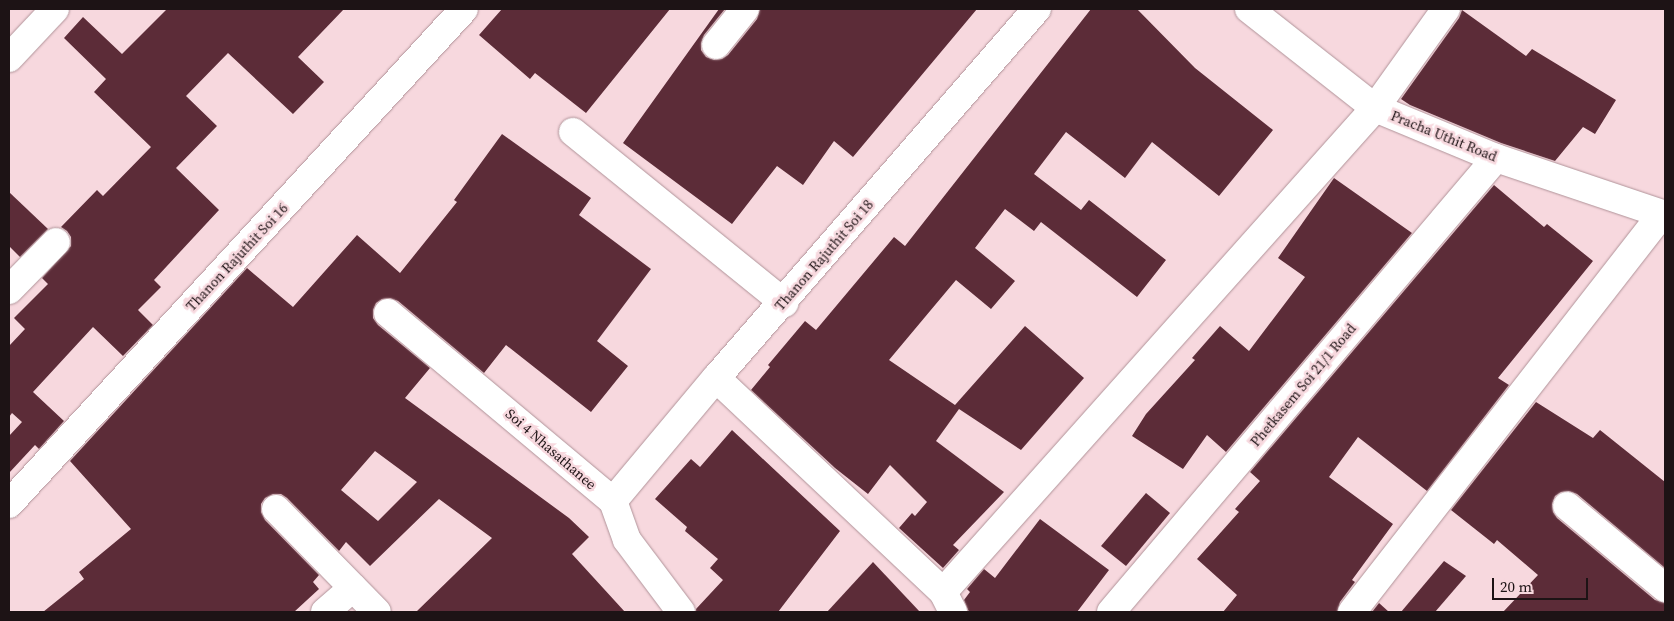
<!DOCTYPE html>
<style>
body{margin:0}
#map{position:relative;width:1674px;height:621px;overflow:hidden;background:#f7d8de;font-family:"Source Serif 4",serif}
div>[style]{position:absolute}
.building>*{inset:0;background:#5c2c38}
.roads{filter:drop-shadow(0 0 1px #b09399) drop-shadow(0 0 1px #b09399)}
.minor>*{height:28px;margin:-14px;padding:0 14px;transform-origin:14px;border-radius:14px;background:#fff}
span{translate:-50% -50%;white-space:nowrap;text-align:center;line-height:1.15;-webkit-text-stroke:5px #f7d8de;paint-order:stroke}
.street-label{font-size:14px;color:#1d1315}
.frame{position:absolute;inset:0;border:10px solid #1d1315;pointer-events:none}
.scale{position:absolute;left:1492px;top:578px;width:96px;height:22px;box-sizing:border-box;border:2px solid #1d1315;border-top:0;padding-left:6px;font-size:15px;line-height:18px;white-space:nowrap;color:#1d1315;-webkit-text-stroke:4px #f7d8de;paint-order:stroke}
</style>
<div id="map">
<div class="building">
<i style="clip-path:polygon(167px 9px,344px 9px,298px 57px,324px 82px,293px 114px,228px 53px,186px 96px,217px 126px,176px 168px,219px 210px,154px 280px,161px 287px,138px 310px,153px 325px,123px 356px,93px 327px,33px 392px,64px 421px,39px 449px,35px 445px,9px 473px,9px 436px,22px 422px,12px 413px,9px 417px,9px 346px,25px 329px,14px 318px,48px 284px,42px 278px,71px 246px,71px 237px,67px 231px,61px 227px,97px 190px,103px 196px,151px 147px,94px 92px,106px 79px,64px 38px,83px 17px,122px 54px)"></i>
<i style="clip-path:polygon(502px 9px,670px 9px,586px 113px,535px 73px,530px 79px,479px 35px)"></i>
<i style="clip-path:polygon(719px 9px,725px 9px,704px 35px,701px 43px,701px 50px,706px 57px,714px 60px,722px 59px,728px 55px,757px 19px,760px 9px,977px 9px,853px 157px,834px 141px,803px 185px,777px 166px,732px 224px,623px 143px)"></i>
<i style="clip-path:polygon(1091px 9px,1137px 9px,1195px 68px,1273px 130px,1219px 196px,1152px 142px,1125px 178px,1066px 132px,1034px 174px,1081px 210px,1089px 200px,1166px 260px,1137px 297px,1041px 222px,1034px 231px,1005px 209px,975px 248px,1015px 281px,991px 309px,956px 280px,889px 360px,955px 405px,1025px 326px,1084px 378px,1021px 450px,959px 409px,936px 441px,1004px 492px,953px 545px,959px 550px,943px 568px,899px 528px,912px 513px,915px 516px,927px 502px,890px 465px,868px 494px,835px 468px,751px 390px,770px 367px,768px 365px,805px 321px,816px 330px,894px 237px,905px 246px)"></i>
<i style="clip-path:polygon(1462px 10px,1526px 56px,1532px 49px,1616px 100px,1595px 134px,1583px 127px,1555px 161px,1501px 143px,1410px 105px,1401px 99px,1459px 18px)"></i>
<i style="clip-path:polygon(evenodd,502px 134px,591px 198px,579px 215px,651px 269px,597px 341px,628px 366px,591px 412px,506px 345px,484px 373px,398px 301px,390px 298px,382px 299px,376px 303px,373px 310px,373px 318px,378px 325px,430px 368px,405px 398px,569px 518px,589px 537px,572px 554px,625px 612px,416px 612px,492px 538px,439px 499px,370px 566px,346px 542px,339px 551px,287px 498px,281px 494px,273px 494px,265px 498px,261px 504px,261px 512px,265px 520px,319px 575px,313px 582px,319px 589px,294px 612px,43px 612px,84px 579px,79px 572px,131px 529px,70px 461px,247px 268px,293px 307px,357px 235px,400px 273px,457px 202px,454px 200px,502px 134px,375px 451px,417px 482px,378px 521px,341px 490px,375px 451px)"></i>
<i style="clip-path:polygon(1334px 178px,1412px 233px,1226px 452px,1207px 435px,1183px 469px,1132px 436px,1146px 414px,1195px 360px,1192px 358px,1220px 326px,1249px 351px,1305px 277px,1278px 258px)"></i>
<i style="clip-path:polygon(1494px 185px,1544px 227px,1547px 224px,1593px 261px,1498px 378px,1509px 385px,1427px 491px,1358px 437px,1329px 477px,1393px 524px,1352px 580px,1355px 582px,1340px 602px,1337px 612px,1223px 612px,1237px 595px,1197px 559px,1239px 512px,1235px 509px,1260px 481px,1250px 472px)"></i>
<i style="clip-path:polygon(9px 192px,48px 229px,20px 257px,9px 246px)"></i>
<i style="clip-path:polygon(1536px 402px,1593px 438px,1600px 430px,1665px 482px,1665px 568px,1577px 494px,1569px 491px,1561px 492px,1555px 496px,1552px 504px,1553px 512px,1557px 518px,1655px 600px,1665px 603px,1665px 612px,1503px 612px,1538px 575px,1497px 540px,1494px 544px,1451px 510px)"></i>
<i style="clip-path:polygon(732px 430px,840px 531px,778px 612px,696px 612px,696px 609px,723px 580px,710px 568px,718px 559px,685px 531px,687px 527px,655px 499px,691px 459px,700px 467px)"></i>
<i style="clip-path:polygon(1146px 493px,1170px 513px,1126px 566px,1101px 546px)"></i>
<i style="clip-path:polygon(1040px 519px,1109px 570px,1077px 612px,969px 612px,964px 600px,970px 592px,967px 589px,984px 569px,995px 578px)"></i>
<i style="clip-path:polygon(1444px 561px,1466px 576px,1435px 612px,1401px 612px)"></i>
<i style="clip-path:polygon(873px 562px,920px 612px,827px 612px)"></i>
<i style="clip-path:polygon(1379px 603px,1389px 612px,1372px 612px)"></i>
</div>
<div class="roads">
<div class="minor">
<i style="left:1249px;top:9px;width:160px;rotate:38.2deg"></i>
<i style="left:1375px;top:108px;width:131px;rotate:22.5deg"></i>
<i style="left:1496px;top:158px;width:178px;rotate:18.6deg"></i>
<i style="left:716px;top:45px;width:46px;rotate:-51.1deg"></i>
<i style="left:9px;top:58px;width:67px;rotate:-46.8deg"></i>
<i style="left:573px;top:132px;width:272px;rotate:39deg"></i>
<i style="left:9px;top:290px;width:67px;rotate:-45.6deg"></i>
<i style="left:388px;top:313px;width:293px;rotate:39.9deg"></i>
<i style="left:613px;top:501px;width:41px;rotate:70.3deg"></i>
<i style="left:627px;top:540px;width:90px;rotate:53.1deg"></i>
<i style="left:716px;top:378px;width:312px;rotate:43.3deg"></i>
<i style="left:943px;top:592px;width:22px;rotate:63deg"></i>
<i style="left:613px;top:501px;width:160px;rotate:-50.1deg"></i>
<i style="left:716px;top:378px;width:489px;rotate:-49deg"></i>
<i style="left:9px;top:504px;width:672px;rotate:-47.41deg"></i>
<i style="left:1567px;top:506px;width:128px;rotate:39.9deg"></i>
<i style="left:276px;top:509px;width:144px;rotate:45.6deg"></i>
<i style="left:943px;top:592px;width:649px;rotate:-48.25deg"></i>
<i style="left:1375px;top:108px;width:122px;rotate:-54.4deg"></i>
<i style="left:325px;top:612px;width:37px;rotate:-41deg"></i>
<i style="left:1111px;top:612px;width:595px;rotate:-49.7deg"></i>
<i style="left:1352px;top:612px;width:504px;rotate:-52.09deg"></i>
</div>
</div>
<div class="street-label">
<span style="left:1444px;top:136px;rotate:22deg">Pracha Uthit Road</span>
<span style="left:824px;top:255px;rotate:-49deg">Thanon Rajuthit Soi 18</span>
<span style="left:237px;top:257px;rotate:-47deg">Thanon Rajuthit Soi 16</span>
<span style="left:1303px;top:385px;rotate:-50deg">Phetkasem Soi 21/1 Road</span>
<span style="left:551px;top:449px;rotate:41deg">Soi 4 Nhasathanee</span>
</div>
<div class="frame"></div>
<div class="scale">20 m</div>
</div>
